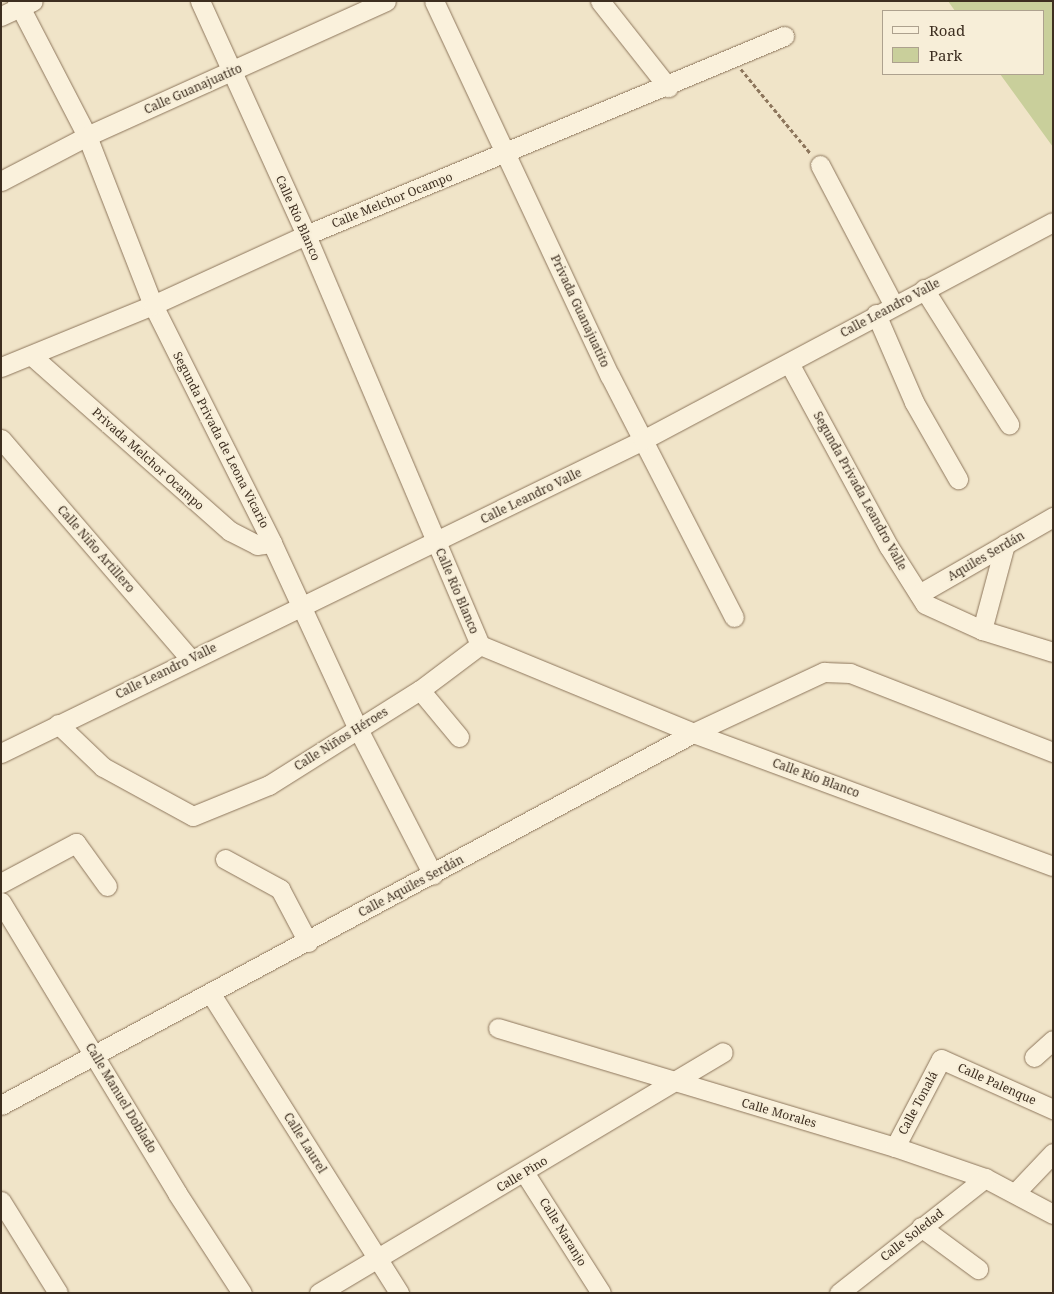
<!DOCTYPE html>
<meta charset="utf-8">
<style>
body{margin:0}
#map{position:relative;width:1054px;height:1294px;overflow:hidden;background:#f0e4c8;font-family:"Noto Serif",serif}
div>[style]{position:absolute}
.green>*{inset:0;background:#c9cf9b}
.path>*{height:2.5px;margin-top:-1.25px;transform-origin:0;background:repeating-linear-gradient(90deg,#8d765c 0 4px,transparent 0 6.5px)}
.roads{filter:drop-shadow(0 0 1px #8d765c) drop-shadow(0 0 1px #8d765c)}
.minor>*{height:19px;margin:-9.5px;padding:0 9.5px;transform-origin:9.5px;border-radius:9.5px;background:#faf1dc}
span{translate:-50% -50%;white-space:nowrap;text-align:center;line-height:1.15;-webkit-text-stroke:4px #f7eed8;paint-order:stroke}
.street-label{font-size:12px;color:#3d2e20}
.frame{position:absolute;inset:0;border:2px solid #3d2e20;pointer-events:none}
.legend{position:absolute;left:882px;top:10px;width:162px;height:65px;box-sizing:border-box;background:#f7eed8;border:1px solid #ada18e;margin:0;padding:6px 9px;list-style:none;font-size:15px;color:#3d2e20}
.legend li{display:flex;align-items:center;gap:10px;height:25px}
.legend b{width:25px;border:1px solid #ada18e}
</style>
<div id="map">
<div class="green">
<i style="clip-path:polygon(948px 1px,1053px 1px,1053px 147px,1000px 74px,1043px 74px,1043px 11px,955px 11px)"></i>
</div>
<div class="path">
<i style="left:741px;top:69px;width:110px;rotate:50.5deg"></i>
</div>
<div class="roads">
<div class="minor">
<i style="left:17px;top:1px;width:152px;rotate:62.6deg"></i>
<i style="left:87px;top:136px;width:181px;rotate:68.7deg"></i>
<i style="left:153px;top:305px;width:266px;rotate:63.4deg"></i>
<i style="left:272px;top:543px;width:203px;rotate:65.2deg"></i>
<i style="left:357px;top:727px;width:166px;rotate:62.8deg"></i>
<i style="left:200px;top:1px;width:257px;rotate:65.6deg"></i>
<i style="left:306px;top:235px;width:445px;rotate:67deg"></i>
<i style="left:480px;top:645px;width:230px;rotate:22.4deg"></i>
<i style="left:693px;top:733px;width:384px;rotate:20.3deg"></i>
<i style="left:434px;top:1px;width:414px;rotate:64.9deg"></i>
<i style="left:610px;top:376px;width:271px;rotate:62.8deg"></i>
<i style="left:600px;top:1px;width:110px;rotate:51.7deg"></i>
<i style="left:1px;top:16px;width:35px;rotate:-25deg"></i>
<i style="left:820px;top:165px;width:159px;rotate:62.3deg"></i>
<i style="left:1px;top:181px;width:97px;rotate:-27.6deg"></i>
<i style="left:87px;top:136px;width:328px;rotate:-24.3deg"></i>
<i style="left:924px;top:289px;width:160px;rotate:57.8deg"></i>
<i style="left:876px;top:314px;width:96px;rotate:66.6deg"></i>
<i style="left:914px;top:402px;width:89px;rotate:60.3deg"></i>
<i style="left:32px;top:356px;width:264px;rotate:41.5deg"></i>
<i style="left:230px;top:531px;width:30px;rotate:27deg"></i>
<i style="left:257px;top:545px;width:15px;rotate:-8deg"></i>
<i style="left:789px;top:363px;width:209px;rotate:61.5deg"></i>
<i style="left:889px;top:547px;width:67px;rotate:57.7deg"></i>
<i style="left:925px;top:604px;width:63px;rotate:24.5deg"></i>
<i style="left:982px;top:630px;width:74px;rotate:17.2deg"></i>
<i style="left:1px;top:367px;width:164px;rotate:-22.2deg"></i>
<i style="left:153px;top:305px;width:168px;rotate:-24.6deg"></i>
<i style="left:306px;top:235px;width:518px;rotate:-22.6deg"></i>
<i style="left:1px;top:439px;width:290px;rotate:49.3deg"></i>
<i style="left:919px;top:594px;width:155px;rotate:-29.9deg"></i>
<i style="left:982px;top:630px;width:89px;rotate:-75deg"></i>
<i style="left:420px;top:690px;width:61px;rotate:50.3deg"></i>
<i style="left:58px;top:724px;width:62px;rotate:43.7deg"></i>
<i style="left:103px;top:767px;width:102px;rotate:28.6deg"></i>
<i style="left:193px;top:816px;width:82px;rotate:-22.2deg"></i>
<i style="left:269px;top:785px;width:178px;rotate:-32.2deg"></i>
<i style="left:420px;top:690px;width:75px;rotate:-36.9deg"></i>
<i style="left:1px;top:753px;width:714px;rotate:-25.99deg"></i>
<i style="left:643px;top:440px;width:464px;rotate:-28deg"></i>
<i style="left:225px;top:859px;width:63px;rotate:28.6deg"></i>
<i style="left:280px;top:889px;width:60px;rotate:62.2deg"></i>
<i style="left:1px;top:883px;width:85px;rotate:-28.1deg"></i>
<i style="left:76px;top:843px;width:53px;rotate:54.2deg"></i>
<i style="left:1px;top:902px;width:340px;rotate:58.8deg"></i>
<i style="left:177px;top:1193px;width:119px;rotate:57deg"></i>
<i style="left:211px;top:994px;width:353px;rotate:57.8deg"></i>
<i style="left:498px;top:1028px;width:414px;rotate:16.7deg"></i>
<i style="left:895px;top:1147px;width:95px;rotate:19deg"></i>
<i style="left:985px;top:1178px;width:77px;rotate:27.9deg"></i>
<i style="left:1034px;top:1057px;width:25px;rotate:-42deg"></i>
<i style="left:1px;top:1105px;width:786px;rotate:-28.26deg"></i>
<i style="left:693px;top:733px;width:145px;rotate:-25deg"></i>
<i style="left:824px;top:672px;width:26px;rotate:2deg"></i>
<i style="left:850px;top:673px;width:218px;rotate:21.3deg"></i>
<i style="left:895px;top:1147px;width:99px;rotate:-62.4deg"></i>
<i style="left:941px;top:1059px;width:123px;rotate:24.1deg"></i>
<i style="left:524px;top:1172px;width:143px;rotate:57.5deg"></i>
<i style="left:1015px;top:1193px;width:55px;rotate:-46.5deg"></i>
<i style="left:1px;top:1201px;width:108px;rotate:58.2deg"></i>
<i style="left:921px;top:1227px;width:71px;rotate:36.4deg"></i>
<i style="left:319px;top:1293px;width:470px;rotate:-30.8deg"></i>
<i style="left:839px;top:1293px;width:186px;rotate:-38.2deg"></i>
</div>
</div>
<div class="street-label">
<span style="left:193px;top:89px;rotate:-24deg">Calle Guanajuatito</span>
<span style="left:392px;top:200px;rotate:-22deg">Calle Melchor Ocampo</span>
<span style="left:298px;top:218px;rotate:66deg">Calle Río Blanco</span>
<span style="left:890px;top:308px;rotate:-28deg">Calle Leandro Valle</span>
<span style="left:580px;top:311px;rotate:65deg">Privada Guanajuatito</span>
<span style="left:221px;top:440px;rotate:63deg">Segunda Privada de Leona Vicario</span>
<span style="left:148px;top:459px;rotate:42deg">Privada Melchor Ocampo</span>
<span style="left:860px;top:491px;rotate:61deg">Segunda Privada Leandro Valle</span>
<span style="left:531px;top:496px;rotate:-26deg">Calle Leandro Valle</span>
<span style="left:96px;top:549px;rotate:49deg">Calle Niño Artillero</span>
<span style="left:986px;top:556px;rotate:-30deg">Aquiles Serdán</span>
<span style="left:457px;top:591px;rotate:67deg">Calle Río Blanco</span>
<span style="left:166px;top:671px;rotate:-26deg">Calle Leandro Valle</span>
<span style="left:341px;top:739px;rotate:-32deg">Calle Niños Héroes</span>
<span style="left:816px;top:778px;rotate:20deg">Calle Río Blanco</span>
<span style="left:411px;top:886px;rotate:-28deg">Calle Aquiles Serdán</span>
<span style="left:997px;top:1084px;rotate:24deg">Calle Palenque</span>
<span style="left:121px;top:1098px;rotate:59deg">Calle Manuel Doblado</span>
<span style="left:918px;top:1103px;rotate:-62deg">Calle Tonalá</span>
<span style="left:779px;top:1113px;rotate:16deg">Calle Morales</span>
<span style="left:305px;top:1143px;rotate:58deg">Calle Laurel</span>
<span style="left:522px;top:1174px;rotate:-31deg">Calle Pino</span>
<span style="left:563px;top:1232px;rotate:58deg">Calle Naranjo</span>
<span style="left:912px;top:1235px;rotate:-38deg">Calle Soledad</span>
</div>
<div class="frame"></div>
<ul class="legend">
<li><b style="height:6px;background:#faf1dc"></b>Road</li>
<li><b style="height:14px;background:#c9cf9b"></b>Park</li>
</ul>
</div>
